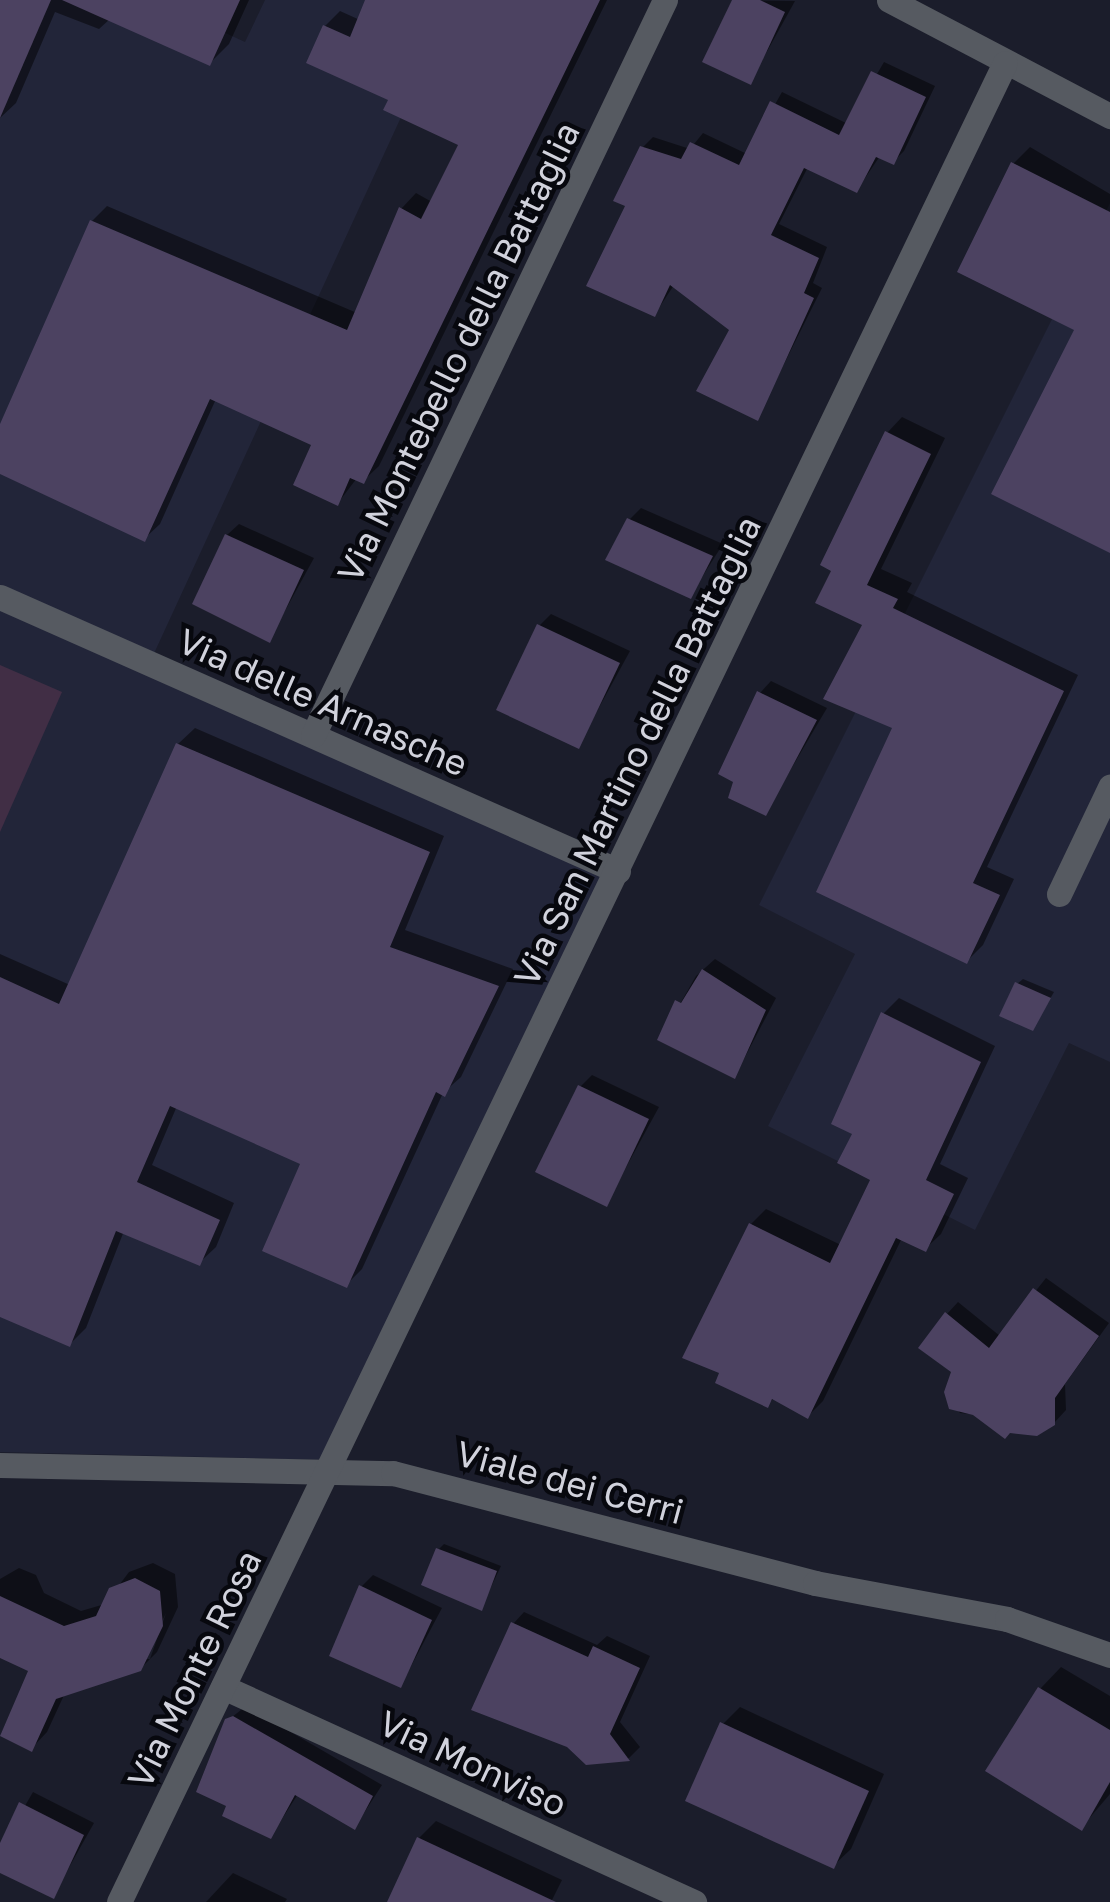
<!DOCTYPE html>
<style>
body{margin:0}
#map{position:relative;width:1110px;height:1902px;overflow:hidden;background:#1b1d2b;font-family:"Golos Text",sans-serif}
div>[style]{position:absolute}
.built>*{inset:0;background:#222539}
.green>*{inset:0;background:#412e45}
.shadow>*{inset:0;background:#0007}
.building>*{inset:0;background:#4c4261}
.minor>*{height:25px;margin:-12.5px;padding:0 12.5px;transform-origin:12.5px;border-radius:12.5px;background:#565a61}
span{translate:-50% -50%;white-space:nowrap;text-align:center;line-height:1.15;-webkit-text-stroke:9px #07080e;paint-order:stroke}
.street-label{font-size:35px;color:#d1d2dc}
</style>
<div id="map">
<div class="built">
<i style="clip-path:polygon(0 0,154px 0,245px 42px,265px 0,455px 0,145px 673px,610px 874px,328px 1460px,0 1452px)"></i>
<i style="clip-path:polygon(1110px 203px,1110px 1062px,1069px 1043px,975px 1230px,768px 1126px,855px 954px,759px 905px)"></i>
</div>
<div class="green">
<i style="clip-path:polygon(0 665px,62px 692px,0 832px)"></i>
</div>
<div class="shadow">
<i style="clip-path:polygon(0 0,249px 0,229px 44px,210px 63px,110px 19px,99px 29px,55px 12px,16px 103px,0 118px)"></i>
<i style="clip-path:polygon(368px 0,607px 0,379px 466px,363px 481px,357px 478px,338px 503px,315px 444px,216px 399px,160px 524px,144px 539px,0 472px,0 428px,92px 221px,107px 206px,357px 313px,401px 209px,416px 193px,432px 202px,461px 144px,392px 99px,325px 26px,340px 11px,360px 20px)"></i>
<i style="clip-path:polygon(734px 0,795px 1px,750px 82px)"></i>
<i style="clip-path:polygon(884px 62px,935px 86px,904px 151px,893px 162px,880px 156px,857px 190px,808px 167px,779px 224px,827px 247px,813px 283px,822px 288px,757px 418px,733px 329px,674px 285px,655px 314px,628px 205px,642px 148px,653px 137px,690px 149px,703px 133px,747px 154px,782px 92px,848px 124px)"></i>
<i style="clip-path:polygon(1030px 147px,1110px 194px,1110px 550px,1078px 328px,960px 270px,1014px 163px)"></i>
<i style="clip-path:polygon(902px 417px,945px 438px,881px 569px,912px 583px,907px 592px,1078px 675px,987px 867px,1014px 879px,983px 945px,967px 961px,865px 623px,819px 602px,887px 433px)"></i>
<i style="clip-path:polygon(641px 508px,723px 544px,690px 596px,629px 520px)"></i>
<i style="clip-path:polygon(239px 524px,314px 558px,269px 640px,227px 535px)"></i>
<i style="clip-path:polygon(551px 614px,630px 651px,578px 746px,539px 626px)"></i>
<i style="clip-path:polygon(771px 681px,827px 708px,765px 813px,736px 781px,760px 693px)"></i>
<i style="clip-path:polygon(195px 728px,444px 836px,405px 930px,513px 969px,461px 1077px,443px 1093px,362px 1269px,346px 1285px,303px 1162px,177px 1106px,152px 1165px,234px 1203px,216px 1247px,199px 1263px,124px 1231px,86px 1328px,70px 1344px,0 1314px,0 954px,70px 985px,178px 744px)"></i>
<i style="clip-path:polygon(715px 959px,776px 998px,735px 1076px,660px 1039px,696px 976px)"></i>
<i style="clip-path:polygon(1023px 979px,1054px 992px,1033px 1028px,1017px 984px)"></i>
<i style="clip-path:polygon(899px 998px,995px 1046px,940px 1164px,968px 1178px,941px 1234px,925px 1249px,902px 1238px,823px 1401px,808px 1416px,774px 1398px,767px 1405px,751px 1224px,766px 1209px,841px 1245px,873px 1179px,855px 1133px,883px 1014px)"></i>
<i style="clip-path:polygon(592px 1075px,659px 1107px,606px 1204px,580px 1087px)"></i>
<i style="clip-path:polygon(1046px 1278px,1109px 1323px,1065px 1384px,1066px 1410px,1054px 1423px,960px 1413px,947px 1397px,954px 1371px,947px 1314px,958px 1302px,1000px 1336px)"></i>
<i style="clip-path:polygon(444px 1544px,501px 1566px,481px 1608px,438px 1550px)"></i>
<i style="clip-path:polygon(153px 1563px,175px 1574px,178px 1607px,157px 1652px,150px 1659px,166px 1613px,144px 1659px,150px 1659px,140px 1669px,65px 1693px,47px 1732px,31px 1749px,1px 1734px,31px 1670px,0 1654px,0 1579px,19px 1568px,36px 1575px,44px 1593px,81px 1611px,105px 1604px,129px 1572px)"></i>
<i style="clip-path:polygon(373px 1575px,442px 1608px,401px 1685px,361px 1587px)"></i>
<i style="clip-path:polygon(524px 1612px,597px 1645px,607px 1636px,650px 1656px,620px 1722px,640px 1747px,629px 1758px,587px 1762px,513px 1624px)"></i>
<i style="clip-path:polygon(1061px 1667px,1110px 1696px,1110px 1794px,1081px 1828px,1040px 1689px)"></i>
<i style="clip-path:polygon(246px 1706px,382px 1785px,355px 1827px,298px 1794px,271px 1836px,227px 1721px)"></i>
<i style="clip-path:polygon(740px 1707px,884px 1774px,851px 1849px,833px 1866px,723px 1724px)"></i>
<i style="clip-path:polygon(33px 1792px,94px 1823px,53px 1896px,0 1871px,0 1849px)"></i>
<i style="clip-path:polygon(436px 1821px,562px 1880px,551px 1902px,389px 1902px,419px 1838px)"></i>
<i style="clip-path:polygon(233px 1873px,287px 1899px,285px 1902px,206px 1902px)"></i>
</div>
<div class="building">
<i style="clip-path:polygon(0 0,51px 0,0 118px)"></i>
<i style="clip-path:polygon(62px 0,240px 0,210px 66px)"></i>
<i style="clip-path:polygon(365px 0,600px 0,364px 484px,350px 478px,338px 506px,293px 485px,311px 445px,210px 399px,145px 542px,0 474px,0 424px,90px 220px,347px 330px,399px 207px,421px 219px,458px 145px,383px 110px,388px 100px,306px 63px,323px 25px,350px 37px)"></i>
<i style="clip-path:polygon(732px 0,760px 0,785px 12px,751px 85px,702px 62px)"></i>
<i style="clip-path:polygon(871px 71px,926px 97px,894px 165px,876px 157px,857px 193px,804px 168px,771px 235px,819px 258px,804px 293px,814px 298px,758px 421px,696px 391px,729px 330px,670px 285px,655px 317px,586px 286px,625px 206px,613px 201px,640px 146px,681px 159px,690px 142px,739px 165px,770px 101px,839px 135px)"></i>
<i style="clip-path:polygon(1011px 162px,1110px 212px,1110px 553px,991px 494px,1074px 330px,957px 272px)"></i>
<i style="clip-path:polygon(885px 431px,931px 454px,867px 585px,898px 599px,893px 608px,1064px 691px,973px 883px,1000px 895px,967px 964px,816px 892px,892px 728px,823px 699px,862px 625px,815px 603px,831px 571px,820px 565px)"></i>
<i style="clip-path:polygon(627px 518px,713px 556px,691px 599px,605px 560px)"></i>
<i style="clip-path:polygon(225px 534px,304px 570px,270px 643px,192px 604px)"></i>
<i style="clip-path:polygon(537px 624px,620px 663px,579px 749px,496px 710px)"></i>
<i style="clip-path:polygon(757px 691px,817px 720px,766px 816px,728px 798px,733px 782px,718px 774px)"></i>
<i style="clip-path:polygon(176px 743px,430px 852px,390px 947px,499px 986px,445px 1097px,436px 1092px,347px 1288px,262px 1251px,300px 1164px,170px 1106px,137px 1182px,220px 1220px,200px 1266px,116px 1231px,70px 1347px,0 1317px,0 977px,59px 1004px)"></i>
<i style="clip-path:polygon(702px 969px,766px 1010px,735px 1079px,657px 1040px,675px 1000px,681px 1003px)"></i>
<i style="clip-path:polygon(1015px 982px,1051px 998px,1033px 1031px,999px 1016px)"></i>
<i style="clip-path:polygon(881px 1012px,981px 1062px,926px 1180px,954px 1194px,926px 1252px,896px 1238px,808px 1419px,772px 1399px,768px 1408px,715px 1383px,719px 1373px,682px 1358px,749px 1223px,830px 1263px,870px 1180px,837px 1163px,852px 1134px,831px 1124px)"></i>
<i style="clip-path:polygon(578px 1085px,649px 1119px,607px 1207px,535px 1172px)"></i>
<i style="clip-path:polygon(1033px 1288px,1099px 1336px,1055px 1398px,1055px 1425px,1037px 1436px,1010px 1433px,1005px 1439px,973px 1415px,949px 1409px,944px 1392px,951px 1372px,918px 1348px,945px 1312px,989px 1348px)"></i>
<i style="clip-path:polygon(436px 1548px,497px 1571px,482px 1611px,421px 1585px)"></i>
<i style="clip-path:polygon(135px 1578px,160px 1591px,163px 1626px,141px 1671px,56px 1699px,32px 1752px,0 1736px,28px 1671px,0 1658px,0 1596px,64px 1626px,96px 1616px,109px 1588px)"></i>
<i style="clip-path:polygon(359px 1585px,432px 1620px,401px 1688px,329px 1656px)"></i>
<i style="clip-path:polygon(511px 1622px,588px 1657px,593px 1646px,640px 1668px,610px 1734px,630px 1761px,586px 1765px,567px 1747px,471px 1710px)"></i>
<i style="clip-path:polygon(1038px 1687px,1110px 1730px,1110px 1782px,1082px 1831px,985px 1771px)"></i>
<i style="clip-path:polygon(233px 1716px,373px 1796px,355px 1830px,295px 1795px,271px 1839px,222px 1816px,226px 1806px,196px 1792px,225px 1719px)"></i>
<i style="clip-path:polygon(720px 1722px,869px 1791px,834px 1869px,685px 1801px)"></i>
<i style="clip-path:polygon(19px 1802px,84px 1835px,54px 1899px,0 1873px,0 1843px)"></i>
<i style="clip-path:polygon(417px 1837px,556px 1902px,387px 1902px)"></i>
</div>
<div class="minor">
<i style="left:889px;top:0;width:250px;rotate:27.7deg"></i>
<i style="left:0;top:597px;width:676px;rotate:23.91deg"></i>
<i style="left:313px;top:735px;width:815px;rotate:-64.41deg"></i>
<i style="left:1059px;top:894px;width:119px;rotate:-64.5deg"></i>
<i style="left:0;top:1465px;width:393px;rotate:1.2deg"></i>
<i style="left:393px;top:1473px;width:436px;rotate:14.6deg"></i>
<i style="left:815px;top:1583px;width:195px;rotate:10.6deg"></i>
<i style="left:1007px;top:1619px;width:109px;rotate:19.3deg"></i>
<i style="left:223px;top:1687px;width:518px;rotate:24.54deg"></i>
<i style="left:119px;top:1902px;width:2041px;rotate:-64.28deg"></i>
</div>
<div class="street-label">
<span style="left:458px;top:352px;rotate:-64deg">Via Montebello della Battaglia</span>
<span style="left:323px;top:702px;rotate:24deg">Via delle Arnasche</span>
<span style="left:637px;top:751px;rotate:-64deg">Via San Martino della Battaglia</span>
<span style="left:570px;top:1482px;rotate:15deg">Viale dei Cerri</span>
<span style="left:194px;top:1669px;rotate:-64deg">Via Monte Rosa</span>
<span style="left:473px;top:1763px;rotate:25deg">Via Monviso</span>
</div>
</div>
